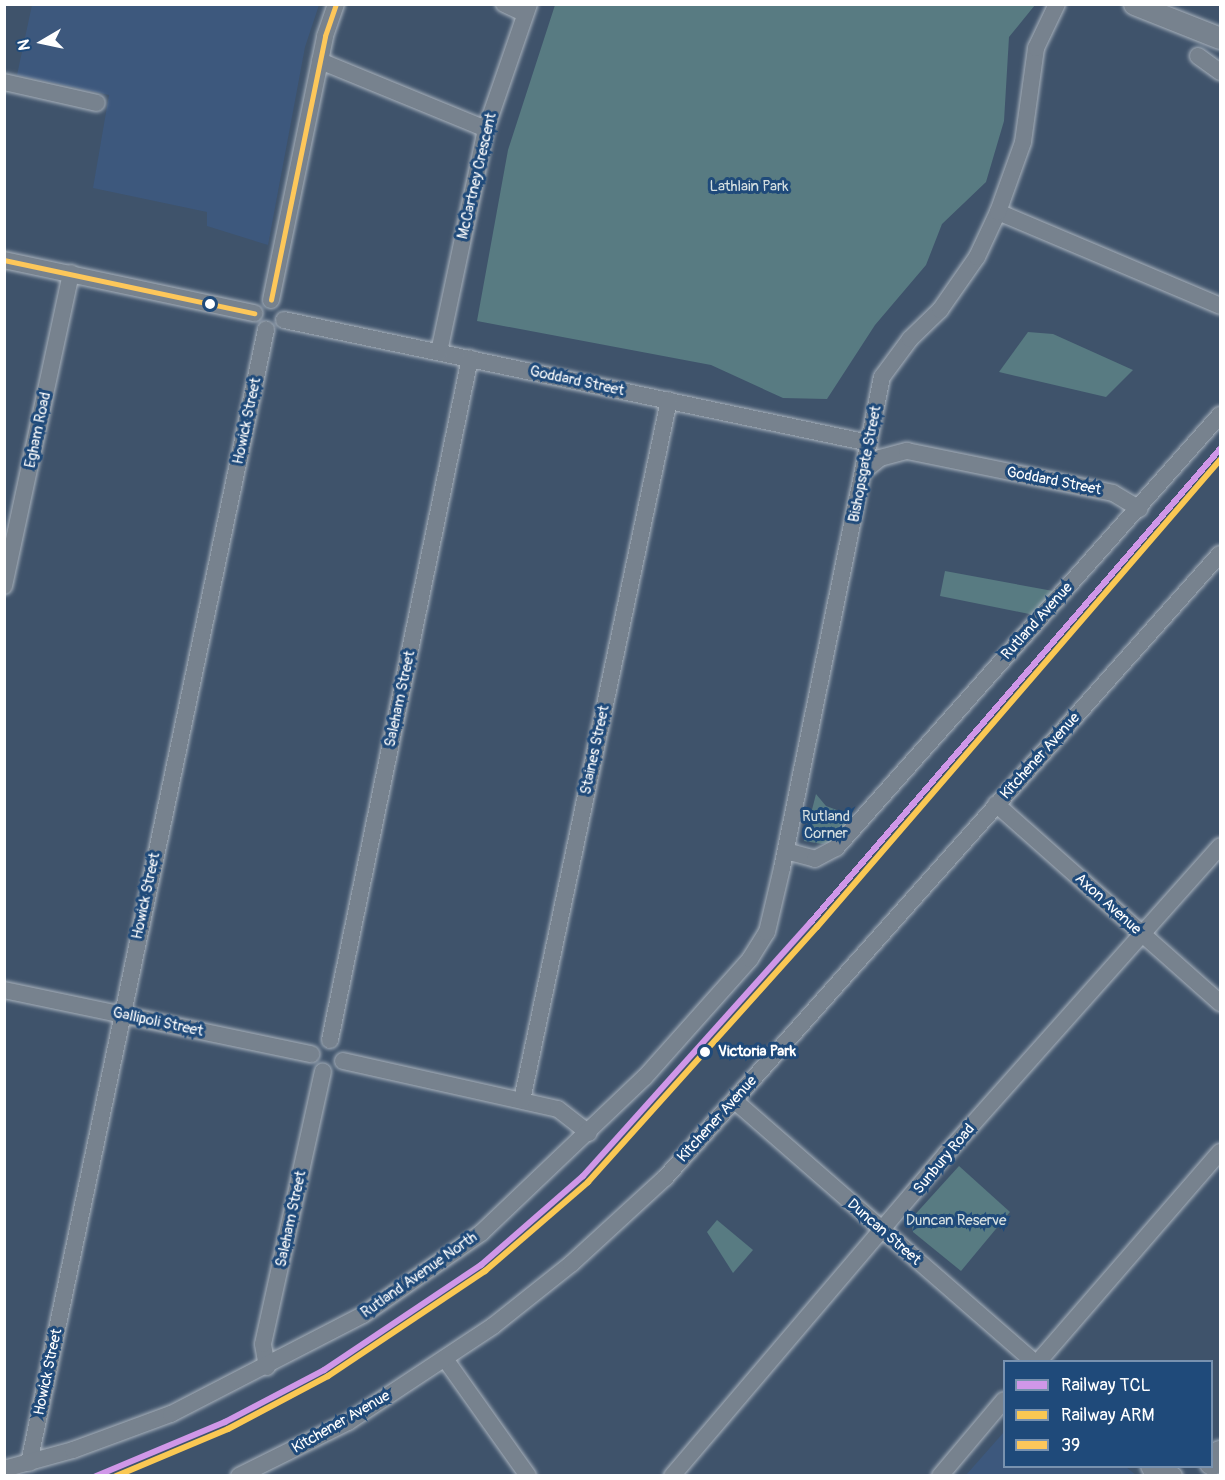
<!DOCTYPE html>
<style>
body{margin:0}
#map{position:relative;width:1225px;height:1480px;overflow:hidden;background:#3f536b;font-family:Pangolin,sans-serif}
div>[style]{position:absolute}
.built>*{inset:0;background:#3d587d}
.green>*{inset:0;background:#587b82}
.roads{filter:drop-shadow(0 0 2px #a9b2bc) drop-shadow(0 0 2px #a9b2bc)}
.minor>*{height:16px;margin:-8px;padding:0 8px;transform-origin:8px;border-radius:8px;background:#77828e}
.major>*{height:21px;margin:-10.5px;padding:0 10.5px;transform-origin:10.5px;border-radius:10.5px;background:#77828e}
.highway>*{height:24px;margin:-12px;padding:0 12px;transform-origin:12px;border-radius:12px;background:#77828e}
.bus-1>*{height:4.5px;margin:-2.25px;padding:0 2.25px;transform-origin:2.25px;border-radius:2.25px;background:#fdc75a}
.rail-1>*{height:6px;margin:-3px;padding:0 3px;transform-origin:3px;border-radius:3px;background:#d097e8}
.rail-2>*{height:6px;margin:-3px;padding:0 3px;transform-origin:3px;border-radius:3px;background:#fac853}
.dots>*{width:16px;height:16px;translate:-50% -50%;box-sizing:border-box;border:3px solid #1f4a7a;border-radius:50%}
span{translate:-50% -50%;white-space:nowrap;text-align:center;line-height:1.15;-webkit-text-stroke:6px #1f4a7a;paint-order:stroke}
.street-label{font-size:15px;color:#fff}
.park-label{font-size:15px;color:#d6e0e1}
.stop-label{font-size:15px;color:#fff;font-weight:700}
.left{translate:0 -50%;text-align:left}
.frame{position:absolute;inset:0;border:6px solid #fff;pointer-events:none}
.legend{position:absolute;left:1003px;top:1360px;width:210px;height:108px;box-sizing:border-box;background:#1f4a7a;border:2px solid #7992af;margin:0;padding:8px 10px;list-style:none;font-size:18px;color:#fff}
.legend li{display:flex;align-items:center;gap:12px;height:30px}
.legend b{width:30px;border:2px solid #7992af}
.north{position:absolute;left:12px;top:12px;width:60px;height:60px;-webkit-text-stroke:4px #1f4a7a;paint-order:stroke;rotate:261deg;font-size:16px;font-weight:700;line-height:24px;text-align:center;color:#fff}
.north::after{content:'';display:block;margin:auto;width:21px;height:27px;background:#fff;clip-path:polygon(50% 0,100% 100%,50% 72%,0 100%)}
</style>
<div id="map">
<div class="built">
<i style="clip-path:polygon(32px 5px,319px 5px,305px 47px,268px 245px,207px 226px,207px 212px,93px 188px,109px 95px,17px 75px)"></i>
<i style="clip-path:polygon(1004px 1432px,1004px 1466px,1126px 1467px,1136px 1475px,966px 1475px)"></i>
</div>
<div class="green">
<i style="clip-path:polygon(555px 5px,555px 4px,1035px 5px,1009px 37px,1004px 121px,986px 182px,942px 224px,926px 265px,875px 325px,827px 399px,783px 398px,711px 365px,477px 321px,508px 150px)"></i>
<i style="clip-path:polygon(1028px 332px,1053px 334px,1133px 370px,1106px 397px,999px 372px)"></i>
<i style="clip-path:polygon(945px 571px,1053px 591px,1034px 615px,940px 596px)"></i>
<i style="clip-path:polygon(816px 794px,826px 806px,856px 817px,832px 842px,822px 844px,804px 841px)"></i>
<i style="clip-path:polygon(959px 1166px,1010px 1212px,961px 1271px,913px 1232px,911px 1219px)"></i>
<i style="clip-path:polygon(717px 1220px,753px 1250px,733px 1273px,707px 1232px)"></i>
</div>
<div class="roads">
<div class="minor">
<i style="left:504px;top:4px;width:23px;rotate:25deg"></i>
<i style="left:1198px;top:56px;width:27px;rotate:36deg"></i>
<i style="left:320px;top:61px;width:179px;rotate:22.3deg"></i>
<i style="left:4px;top:82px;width:95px;rotate:12.7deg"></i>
<i style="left:998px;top:212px;width:241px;rotate:22.9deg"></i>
<i style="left:4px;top:260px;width:256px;rotate:12deg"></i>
<i style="left:271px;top:300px;width:269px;rotate:-78.4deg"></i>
<i style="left:325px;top:36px;width:34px;rotate:-71deg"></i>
<i style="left:284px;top:320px;width:598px;rotate:11.87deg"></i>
<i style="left:439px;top:352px;width:228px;rotate:-78.1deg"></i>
<i style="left:486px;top:129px;width:132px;rotate:-71deg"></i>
<i style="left:863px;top:472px;width:22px;rotate:-39deg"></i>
<i style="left:880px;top:458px;width:28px;rotate:-15deg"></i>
<i style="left:907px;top:451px;width:210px;rotate:11.5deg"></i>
<i style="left:1113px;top:493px;width:31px;rotate:31deg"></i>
<i style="left:4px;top:586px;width:320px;rotate:-77.9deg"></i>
<i style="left:996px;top:804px;width:300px;rotate:41.6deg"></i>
<i style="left:786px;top:851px;width:30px;rotate:15deg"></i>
<i style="left:815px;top:859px;width:24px;rotate:-28deg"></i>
<i style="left:836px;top:848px;width:579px;rotate:-48.43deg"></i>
<i style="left:4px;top:990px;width:314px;rotate:11.8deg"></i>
<i style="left:330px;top:1040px;width:696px;rotate:-78.4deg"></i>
<i style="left:343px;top:1061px;width:220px;rotate:12.6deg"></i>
<i style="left:558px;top:1109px;width:39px;rotate:38deg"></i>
<i style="left:522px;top:1100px;width:715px;rotate:-78.14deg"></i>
<i style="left:735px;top:1101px;width:397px;rotate:41.1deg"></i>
<i style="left:445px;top:1359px;width:143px;rotate:54.6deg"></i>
<i style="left:1038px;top:1362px;width:278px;rotate:-49.1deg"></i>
<i style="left:267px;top:1367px;width:23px;rotate:-100deg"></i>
<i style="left:263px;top:1344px;width:279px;rotate:-77.6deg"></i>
<i style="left:29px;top:1463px;width:1158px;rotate:-78.19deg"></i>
<i style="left:1149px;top:1466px;width:11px;rotate:63deg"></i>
<i style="left:1163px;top:1466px;width:15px;rotate:42deg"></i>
<i style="left:4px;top:1469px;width:72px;rotate:-15.4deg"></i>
<i style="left:73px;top:1450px;width:104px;rotate:-20.2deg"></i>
<i style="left:171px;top:1414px;width:216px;rotate:-27.3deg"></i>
<i style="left:363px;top:1315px;width:144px;rotate:-34.8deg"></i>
<i style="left:481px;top:1233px;width:226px;rotate:-43.6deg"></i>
<i style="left:645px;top:1077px;width:158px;rotate:-48.3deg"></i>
<i style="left:750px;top:959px;width:32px;rotate:-58deg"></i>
<i style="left:767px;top:932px;width:66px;rotate:-76.8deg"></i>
<i style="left:782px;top:868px;width:501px;rotate:-78.49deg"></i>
<i style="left:882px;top:377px;width:47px;rotate:-53.6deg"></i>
<i style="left:910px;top:339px;width:42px;rotate:-44deg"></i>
<i style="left:940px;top:310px;width:65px;rotate:-55.1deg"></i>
<i style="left:977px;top:257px;width:50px;rotate:-65deg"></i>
<i style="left:998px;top:212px;width:74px;rotate:-70.3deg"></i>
<i style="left:1023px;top:142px;width:95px;rotate:-82.1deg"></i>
<i style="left:1036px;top:48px;width:49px;rotate:-64.5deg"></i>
<i style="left:239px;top:1476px;width:122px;rotate:-26.4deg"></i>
<i style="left:348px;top:1422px;width:174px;rotate:-33.5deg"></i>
<i style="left:493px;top:1326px;width:100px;rotate:-38.5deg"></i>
<i style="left:571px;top:1264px;width:127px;rotate:-42.5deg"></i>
<i style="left:665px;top:1178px;width:835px;rotate:-48.35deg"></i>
<i style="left:672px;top:1476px;width:423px;rotate:-49.6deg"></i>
<i style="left:946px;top:1154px;width:412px;rotate:-48.3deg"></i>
<i style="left:940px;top:1476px;width:99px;rotate:-49.9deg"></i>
</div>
<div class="major">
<i style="left:1134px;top:4px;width:92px;rotate:21.6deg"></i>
</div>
<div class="highway">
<i style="left:1212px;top:1463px;width:13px;rotate:-51deg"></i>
</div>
</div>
<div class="bus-1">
<i style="left:4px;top:260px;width:256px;rotate:12deg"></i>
<i style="left:271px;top:300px;width:269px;rotate:-78.4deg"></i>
<i style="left:325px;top:36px;width:34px;rotate:-71deg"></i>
</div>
<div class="rail-1">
<i style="left:96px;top:1476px;width:140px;rotate:-22.7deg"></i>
<i style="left:225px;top:1422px;width:112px;rotate:-27.7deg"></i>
<i style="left:324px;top:1370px;width:189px;rotate:-33.8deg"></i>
<i style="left:481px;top:1265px;width:135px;rotate:-41.1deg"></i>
<i style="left:583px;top:1176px;width:341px;rotate:-48.1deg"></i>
<i style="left:811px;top:922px;width:625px;rotate:-49.15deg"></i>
</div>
<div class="rail-2">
<i style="left:116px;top:1476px;width:121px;rotate:-22.8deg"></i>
<i style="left:228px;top:1429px;width:113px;rotate:-27.9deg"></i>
<i style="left:328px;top:1376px;width:189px;rotate:-33.8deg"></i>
<i style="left:485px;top:1271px;width:136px;rotate:-40.8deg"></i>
<i style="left:588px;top:1182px;width:343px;rotate:-48.1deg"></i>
<i style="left:817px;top:927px;width:617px;rotate:-49.21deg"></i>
</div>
<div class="dots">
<i style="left:210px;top:304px;background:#fff"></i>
<i style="left:705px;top:1052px;background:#fff"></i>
</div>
<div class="street-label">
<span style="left:477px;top:176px;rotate:-77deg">McCartney Crescent</span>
<span style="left:577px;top:381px;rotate:12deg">Goddard Street</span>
<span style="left:247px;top:421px;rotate:-78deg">Howick Street</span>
<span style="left:38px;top:430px;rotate:-78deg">Egham Road</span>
<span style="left:865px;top:464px;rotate:-79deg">Bishopsgate Street</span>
<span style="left:1054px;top:481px;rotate:11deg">Goddard Street</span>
<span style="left:1037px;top:621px;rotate:-48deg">Rutland Avenue</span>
<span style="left:400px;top:699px;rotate:-78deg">Saleham Street</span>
<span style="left:595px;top:750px;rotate:-78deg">Staines Street</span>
<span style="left:1040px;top:756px;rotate:-48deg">Kitchener Avenue</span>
<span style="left:146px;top:896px;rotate:-78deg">Howick Street</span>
<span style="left:1108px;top:904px;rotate:42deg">Axon Avenue</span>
<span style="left:158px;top:1022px;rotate:12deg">Gallipoli Street</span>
<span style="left:717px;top:1119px;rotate:-48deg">Kitchener Avenue</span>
<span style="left:944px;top:1159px;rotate:-50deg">Sunbury Road</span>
<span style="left:291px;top:1219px;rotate:-78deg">Saleham Street</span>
<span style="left:884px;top:1232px;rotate:41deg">Duncan Street</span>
<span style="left:419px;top:1275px;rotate:-35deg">Rutland Avenue North</span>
<span style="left:48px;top:1372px;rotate:-78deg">Howick Street</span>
<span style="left:341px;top:1422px;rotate:-30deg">Kitchener Avenue</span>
</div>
<div class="park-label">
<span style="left:749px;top:187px">Lathlain Park</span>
<span style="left:826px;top:825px">Rutland<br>Corner</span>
<span style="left:956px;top:1221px">Duncan Reserve</span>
</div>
<div class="stop-label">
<span class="left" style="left:718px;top:1052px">Victoria Park</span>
</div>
<div class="frame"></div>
<ul class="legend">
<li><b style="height:8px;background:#d097e8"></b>Railway TCL</li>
<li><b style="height:8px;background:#fac853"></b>Railway ARM</li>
<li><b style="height:8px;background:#fdc75a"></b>39</li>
</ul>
<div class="north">N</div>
</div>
